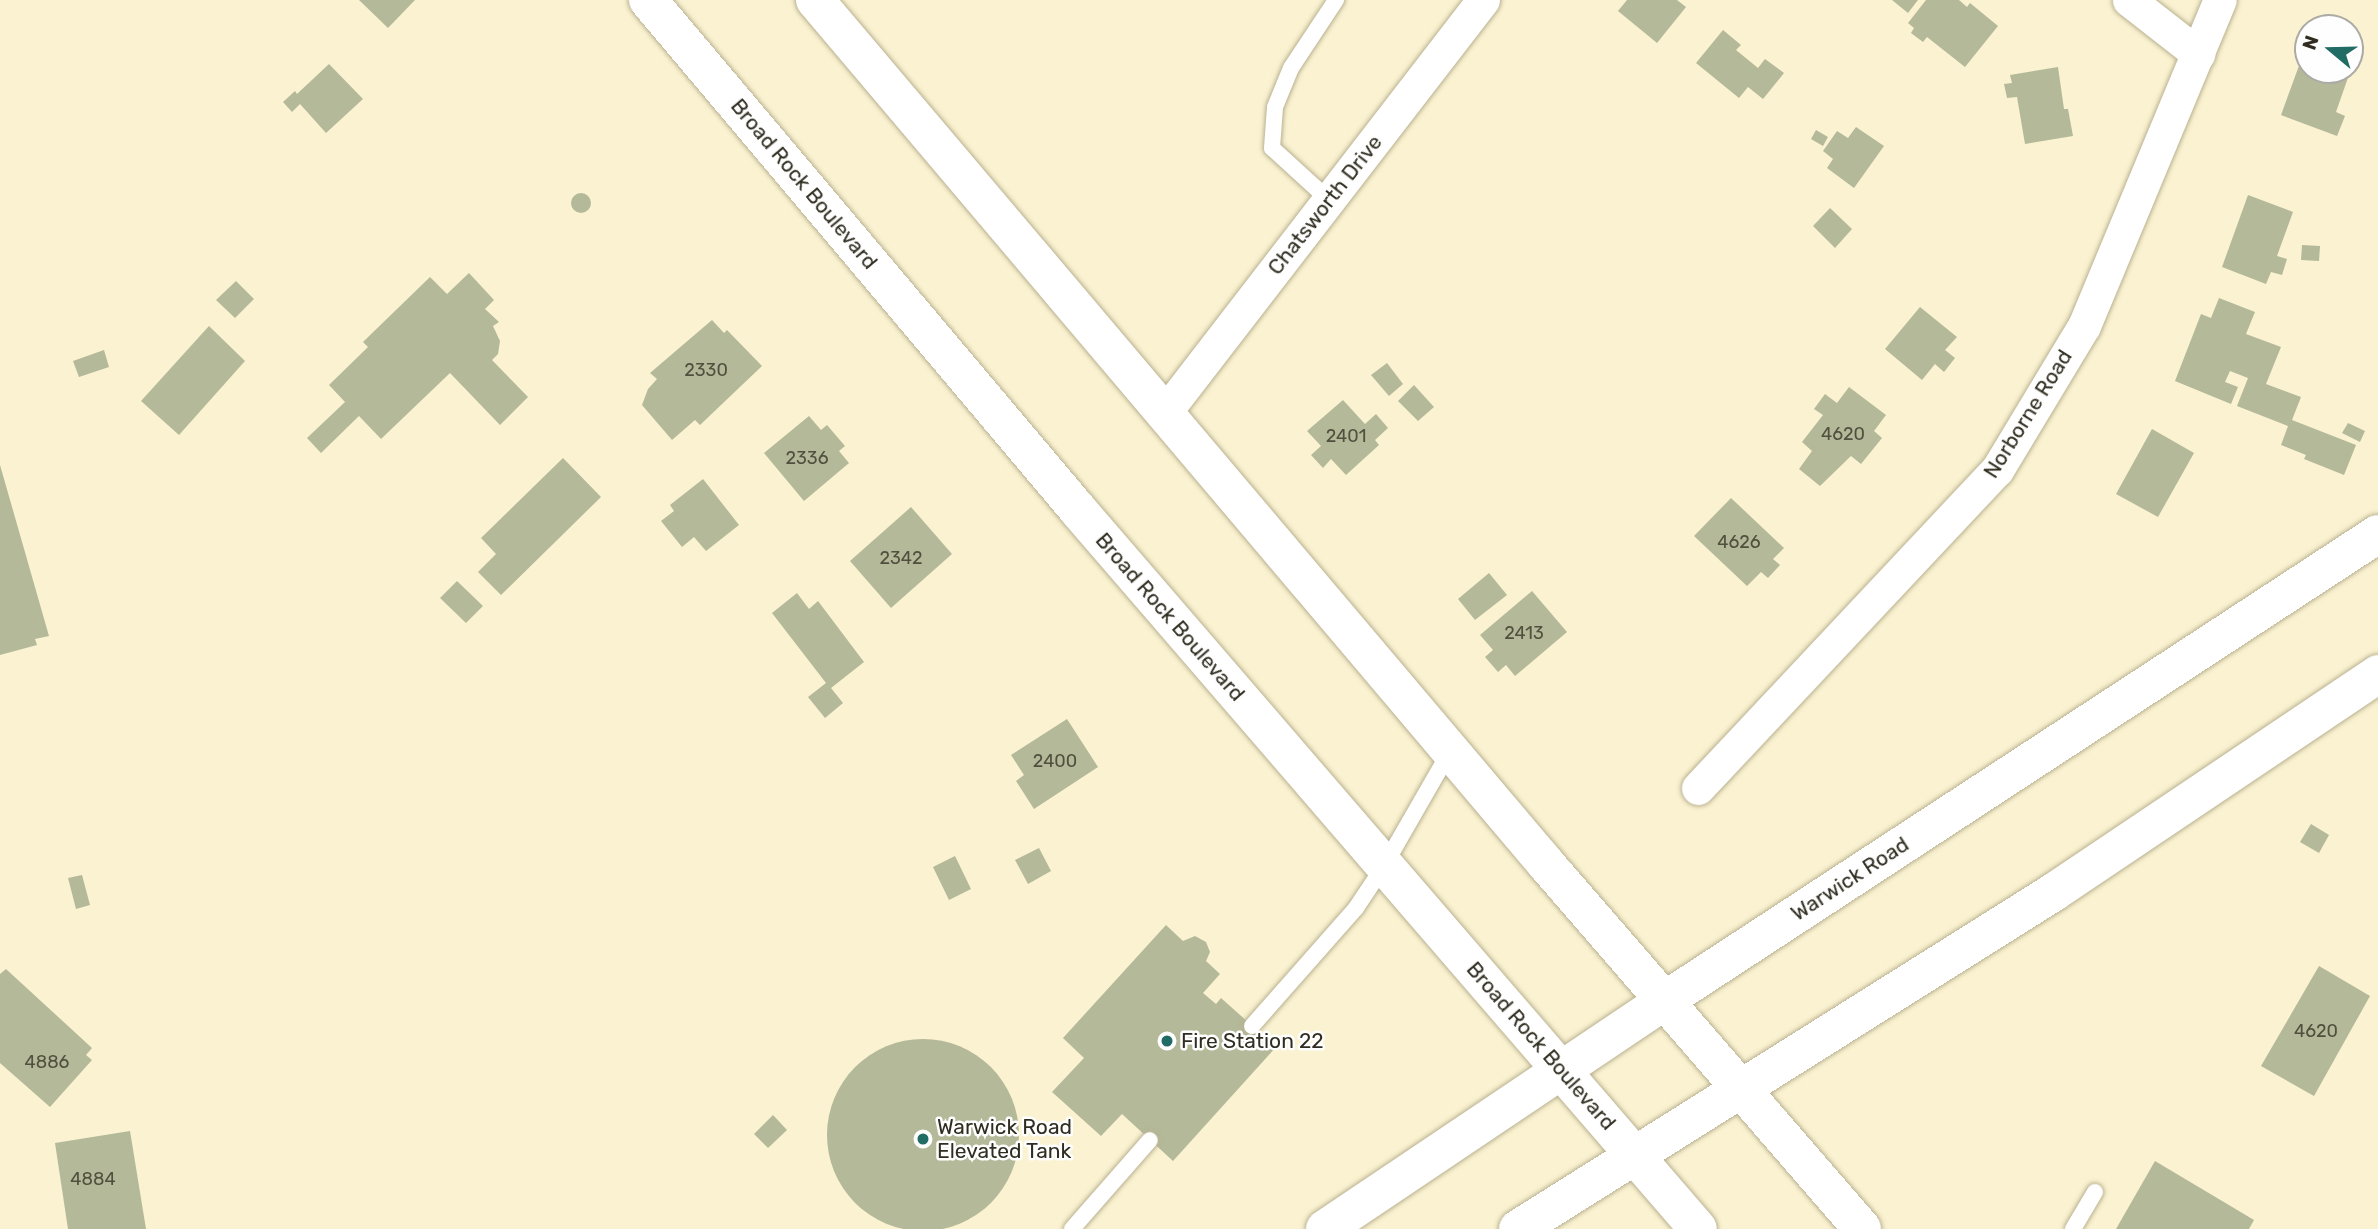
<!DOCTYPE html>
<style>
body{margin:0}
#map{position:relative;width:2378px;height:1229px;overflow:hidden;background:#faf2d0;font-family:Rubik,sans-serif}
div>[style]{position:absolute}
.building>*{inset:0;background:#b4b999}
.round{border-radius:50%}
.roads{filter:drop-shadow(0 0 2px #b9b191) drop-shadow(0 0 2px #b9b191)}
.lane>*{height:16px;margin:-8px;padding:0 8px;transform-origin:8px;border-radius:8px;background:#fff}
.street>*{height:33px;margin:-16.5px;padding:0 16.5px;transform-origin:16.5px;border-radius:16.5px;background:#fff}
.secondary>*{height:38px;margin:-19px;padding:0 19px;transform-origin:19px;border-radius:19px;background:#fff}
.primary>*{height:38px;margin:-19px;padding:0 19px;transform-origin:19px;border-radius:19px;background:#fff}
.dots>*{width:19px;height:19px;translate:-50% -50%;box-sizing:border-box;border:4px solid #fefefe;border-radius:50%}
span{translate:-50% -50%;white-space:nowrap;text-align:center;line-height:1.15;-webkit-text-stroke:5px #fefefe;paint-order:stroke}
.number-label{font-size:18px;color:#51503e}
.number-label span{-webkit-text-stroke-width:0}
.street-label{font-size:21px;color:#302d20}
.poi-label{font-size:21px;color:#302d20}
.left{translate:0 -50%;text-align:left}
.north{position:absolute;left:2294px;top:14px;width:70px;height:70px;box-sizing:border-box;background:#fefefe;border:2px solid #acaaa5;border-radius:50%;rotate:289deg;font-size:19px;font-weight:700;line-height:28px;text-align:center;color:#302d20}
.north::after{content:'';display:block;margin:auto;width:24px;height:32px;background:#226c66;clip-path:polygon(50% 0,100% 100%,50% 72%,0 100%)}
</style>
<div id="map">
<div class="building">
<i style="clip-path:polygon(359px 0,415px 0,388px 28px)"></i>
<i style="clip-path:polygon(1627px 0,1677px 0,1686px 7px,1657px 43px,1618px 11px)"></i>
<i style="clip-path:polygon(1892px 0,1918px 0,1908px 13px)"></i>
<i style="clip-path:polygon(1926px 0,1959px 0,1967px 7px,1970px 3px,1998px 26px,1965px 67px,1927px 37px,1923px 42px,1911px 33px,1914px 28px,1908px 23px)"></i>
<i style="clip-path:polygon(1723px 30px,1741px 45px,1736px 50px,1758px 68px,1765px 59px,1784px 73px,1763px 99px,1748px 87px,1739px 98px,1696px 63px)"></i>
<i style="clip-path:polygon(2308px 41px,2308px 70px,2350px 70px,2350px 47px,2358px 49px,2336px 112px,2345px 116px,2337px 136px,2281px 115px)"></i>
<i style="clip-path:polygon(329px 64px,363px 99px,326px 133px,300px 104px,292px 112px,283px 102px,295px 91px,297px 94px)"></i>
<i style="clip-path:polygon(2058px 67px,2064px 109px,2068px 109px,2073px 136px,2025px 144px,2017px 97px,2007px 98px,2004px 84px,2012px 83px,2010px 75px)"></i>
<i style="clip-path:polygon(1856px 127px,1884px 146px,1854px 188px,1827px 168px,1833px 159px,1823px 151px,1837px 131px,1848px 138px)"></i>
<i style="clip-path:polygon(1816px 130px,1828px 137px,1823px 146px,1811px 139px)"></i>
<i class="round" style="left:571px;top:193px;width:20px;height:20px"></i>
<i style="clip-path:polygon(2248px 195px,2293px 212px,2277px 256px,2287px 259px,2282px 275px,2271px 272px,2266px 284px,2222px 267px)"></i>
<i style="clip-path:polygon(1830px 208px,1852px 229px,1835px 248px,1813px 226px)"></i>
<i style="clip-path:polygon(2302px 245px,2320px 246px,2319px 261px,2301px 260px)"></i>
<i style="clip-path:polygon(469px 273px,494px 300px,485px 309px,499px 322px,493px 326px,500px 341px,498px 354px,492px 360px,528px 397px,500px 425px,450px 373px,381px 439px,359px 416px,321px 453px,307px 438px,345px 402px,329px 385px,368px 347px,363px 342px,430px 277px,447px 294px)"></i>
<i style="clip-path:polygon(236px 281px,254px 299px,235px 318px,216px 300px)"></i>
<i style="clip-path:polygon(2219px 298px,2255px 312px,2246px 334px,2281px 347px,2266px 384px,2301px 397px,2292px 420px,2356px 445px,2344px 475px,2304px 459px,2306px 455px,2281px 445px,2288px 426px,2237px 406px,2248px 378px,2230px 371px,2225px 382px,2238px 387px,2231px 404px,2175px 381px,2201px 314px,2211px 318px)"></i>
<i style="clip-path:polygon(1920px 307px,1957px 337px,1945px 350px,1955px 358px,1944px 372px,1935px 364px,1922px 380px,1885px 349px)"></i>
<i style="clip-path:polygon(712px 320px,724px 333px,727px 330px,762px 366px,700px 425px,695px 420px,672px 440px,642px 405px,648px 389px,657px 379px,650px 373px)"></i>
<i style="clip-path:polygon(209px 326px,245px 361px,179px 435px,141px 401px)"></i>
<i style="clip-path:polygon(104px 350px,109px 367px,79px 377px,73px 361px)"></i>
<i style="clip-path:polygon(1387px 363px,1403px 384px,1389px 396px,1371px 375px)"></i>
<i style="clip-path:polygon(1414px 385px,1434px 407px,1418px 421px,1398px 401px)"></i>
<i style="clip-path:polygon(1849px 387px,1886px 415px,1874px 431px,1882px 438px,1861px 464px,1851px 456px,1820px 486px,1799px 469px,1812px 451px,1802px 442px,1823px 415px,1814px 409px,1825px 394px,1837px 403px)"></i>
<i style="clip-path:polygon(1343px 400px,1365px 424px,1376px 414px,1388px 428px,1375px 440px,1379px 445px,1346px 475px,1331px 459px,1323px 468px,1311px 455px,1321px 446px,1307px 431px)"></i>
<i style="clip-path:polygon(809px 416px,821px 430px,827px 425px,845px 446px,839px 451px,849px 463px,804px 501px,764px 453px)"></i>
<i style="clip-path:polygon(2348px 423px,2365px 431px,2360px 442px,2342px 433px)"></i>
<i style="clip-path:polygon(2152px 429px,2194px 453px,2158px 517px,2116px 494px)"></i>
<i style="clip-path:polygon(563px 458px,601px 497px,501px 595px,478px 572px,496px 554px,481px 538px)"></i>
<i style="clip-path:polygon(0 465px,49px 636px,35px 639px,37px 645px,0 655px)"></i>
<i style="clip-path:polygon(703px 479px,739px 525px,706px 551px,694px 537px,682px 547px,661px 521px,674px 511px,670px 505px)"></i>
<i style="clip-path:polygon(1731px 498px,1784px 548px,1773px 559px,1780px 565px,1768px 578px,1761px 572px,1747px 586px,1694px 536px)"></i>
<i style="clip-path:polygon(911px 507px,952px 554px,891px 608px,850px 561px)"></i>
<i style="clip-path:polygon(1489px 573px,1507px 595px,1475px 620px,1458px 599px)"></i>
<i style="clip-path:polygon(457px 581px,483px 606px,466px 623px,440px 598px)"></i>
<i style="clip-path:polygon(1532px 591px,1567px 632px,1515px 676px,1506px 665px,1498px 672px,1485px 657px,1493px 650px,1480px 635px)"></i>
<i style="clip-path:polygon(797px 593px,809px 609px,818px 601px,864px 662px,831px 688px,843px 703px,825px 718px,808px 697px,826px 683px,772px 613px)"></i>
<i style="clip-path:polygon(1067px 719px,1098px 767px,1034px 809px,1016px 781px,1024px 775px,1011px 755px)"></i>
<i style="clip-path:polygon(2311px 824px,2329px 835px,2319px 853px,2300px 842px)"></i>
<i style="clip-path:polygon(1039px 848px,1051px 871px,1028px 884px,1015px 860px)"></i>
<i style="clip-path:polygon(955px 856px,971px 889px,949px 900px,933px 867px)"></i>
<i style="clip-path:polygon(82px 875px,90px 905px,76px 909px,68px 878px)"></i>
<i style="clip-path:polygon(1166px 925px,1183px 941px,1195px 936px,1206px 942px,1210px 952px,1206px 961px,1220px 974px,1203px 993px,1216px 1004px,1221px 998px,1276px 1047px,1173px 1161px,1122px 1114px,1101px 1136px,1052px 1092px,1084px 1058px,1063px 1038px)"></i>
<i style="clip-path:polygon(2319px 966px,2370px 996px,2314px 1096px,2261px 1066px)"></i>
<i style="clip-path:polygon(6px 969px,92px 1048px,86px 1055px,92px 1060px,50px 1107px,0 1063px,0 974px)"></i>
<i class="round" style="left:827px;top:1039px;width:192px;height:192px"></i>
<i style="clip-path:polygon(773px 1115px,787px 1130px,768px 1148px,754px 1134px)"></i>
<i style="clip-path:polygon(130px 1131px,146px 1229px,68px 1229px,55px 1143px)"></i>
<i style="clip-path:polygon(2155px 1161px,2254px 1220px,2249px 1229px,2116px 1229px)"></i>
</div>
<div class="roads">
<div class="lane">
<i style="left:1329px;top:200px;width:77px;rotate:-137.6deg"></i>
<i style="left:1272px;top:148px;width:41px;rotate:-85.8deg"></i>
<i style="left:1275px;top:107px;width:42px;rotate:-67.7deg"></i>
<i style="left:1291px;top:68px;width:82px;rotate:-56.5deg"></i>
<i style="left:1252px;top:1026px;width:157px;rotate:-48.6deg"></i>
<i style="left:1356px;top:908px;width:50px;rotate:-56.3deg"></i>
<i style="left:1384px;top:866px;width:133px;rotate:-60.1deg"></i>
<i style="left:1072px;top:1229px;width:118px;rotate:-48.8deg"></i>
<i style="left:2073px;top:1229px;width:43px;rotate:-59.3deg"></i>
</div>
<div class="street">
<i style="left:2129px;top:0;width:88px;rotate:38deg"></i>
<i style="left:1166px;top:411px;width:519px;rotate:-52.36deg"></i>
<i style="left:1698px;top:788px;width:436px;rotate:-46.8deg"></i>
<i style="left:1997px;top:470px;width:168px;rotate:-58.9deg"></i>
<i style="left:2084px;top:326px;width:353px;rotate:-67.4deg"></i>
</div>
<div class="secondary">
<i style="left:1325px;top:1229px;width:409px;rotate:-33.9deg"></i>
<i style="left:1664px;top:1001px;width:853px;rotate:-33.19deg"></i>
<i style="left:1518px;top:1229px;width:633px;rotate:-32.16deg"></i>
<i style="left:2054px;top:892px;width:391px;rotate:-33.9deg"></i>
</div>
<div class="primary">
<i style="left:648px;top:0;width:667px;rotate:49.86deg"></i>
<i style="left:1078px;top:510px;width:949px;rotate:49.23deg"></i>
<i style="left:815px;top:0;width:1133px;rotate:49.76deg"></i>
<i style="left:1547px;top:865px;width:481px;rotate:49.1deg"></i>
</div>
</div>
<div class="dots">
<i style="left:1167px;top:1041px;background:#226c66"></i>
<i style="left:923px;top:1139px;background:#226c66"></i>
</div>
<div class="number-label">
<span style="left:706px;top:370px">2330</span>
<span style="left:1843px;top:434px">4620</span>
<span style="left:1346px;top:436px">2401</span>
<span style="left:807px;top:458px">2336</span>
<span style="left:1739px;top:542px">4626</span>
<span style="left:901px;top:558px">2342</span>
<span style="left:1524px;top:633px">2413</span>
<span style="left:1055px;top:761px">2400</span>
<span style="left:2316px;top:1031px">4620</span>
<span style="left:47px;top:1062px">4886</span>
<span style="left:93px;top:1179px">4884</span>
</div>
<div class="street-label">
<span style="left:804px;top:184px;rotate:50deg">Broad Rock Boulevard</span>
<span style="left:1325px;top:205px;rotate:-52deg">Chatsworth Drive</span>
<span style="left:2028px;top:414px;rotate:-58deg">Norborne Road</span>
<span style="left:1170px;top:617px;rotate:49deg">Broad Rock Boulevard</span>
<span style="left:1850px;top:879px;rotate:-33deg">Warwick Road</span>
<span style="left:1541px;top:1046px;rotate:49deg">Broad Rock Boulevard</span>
</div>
<div class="poi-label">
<span class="left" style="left:1181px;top:1041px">Fire Station 22</span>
<span class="left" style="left:937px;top:1139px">Warwick Road<br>Elevated Tank</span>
</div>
<div class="north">N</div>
</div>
